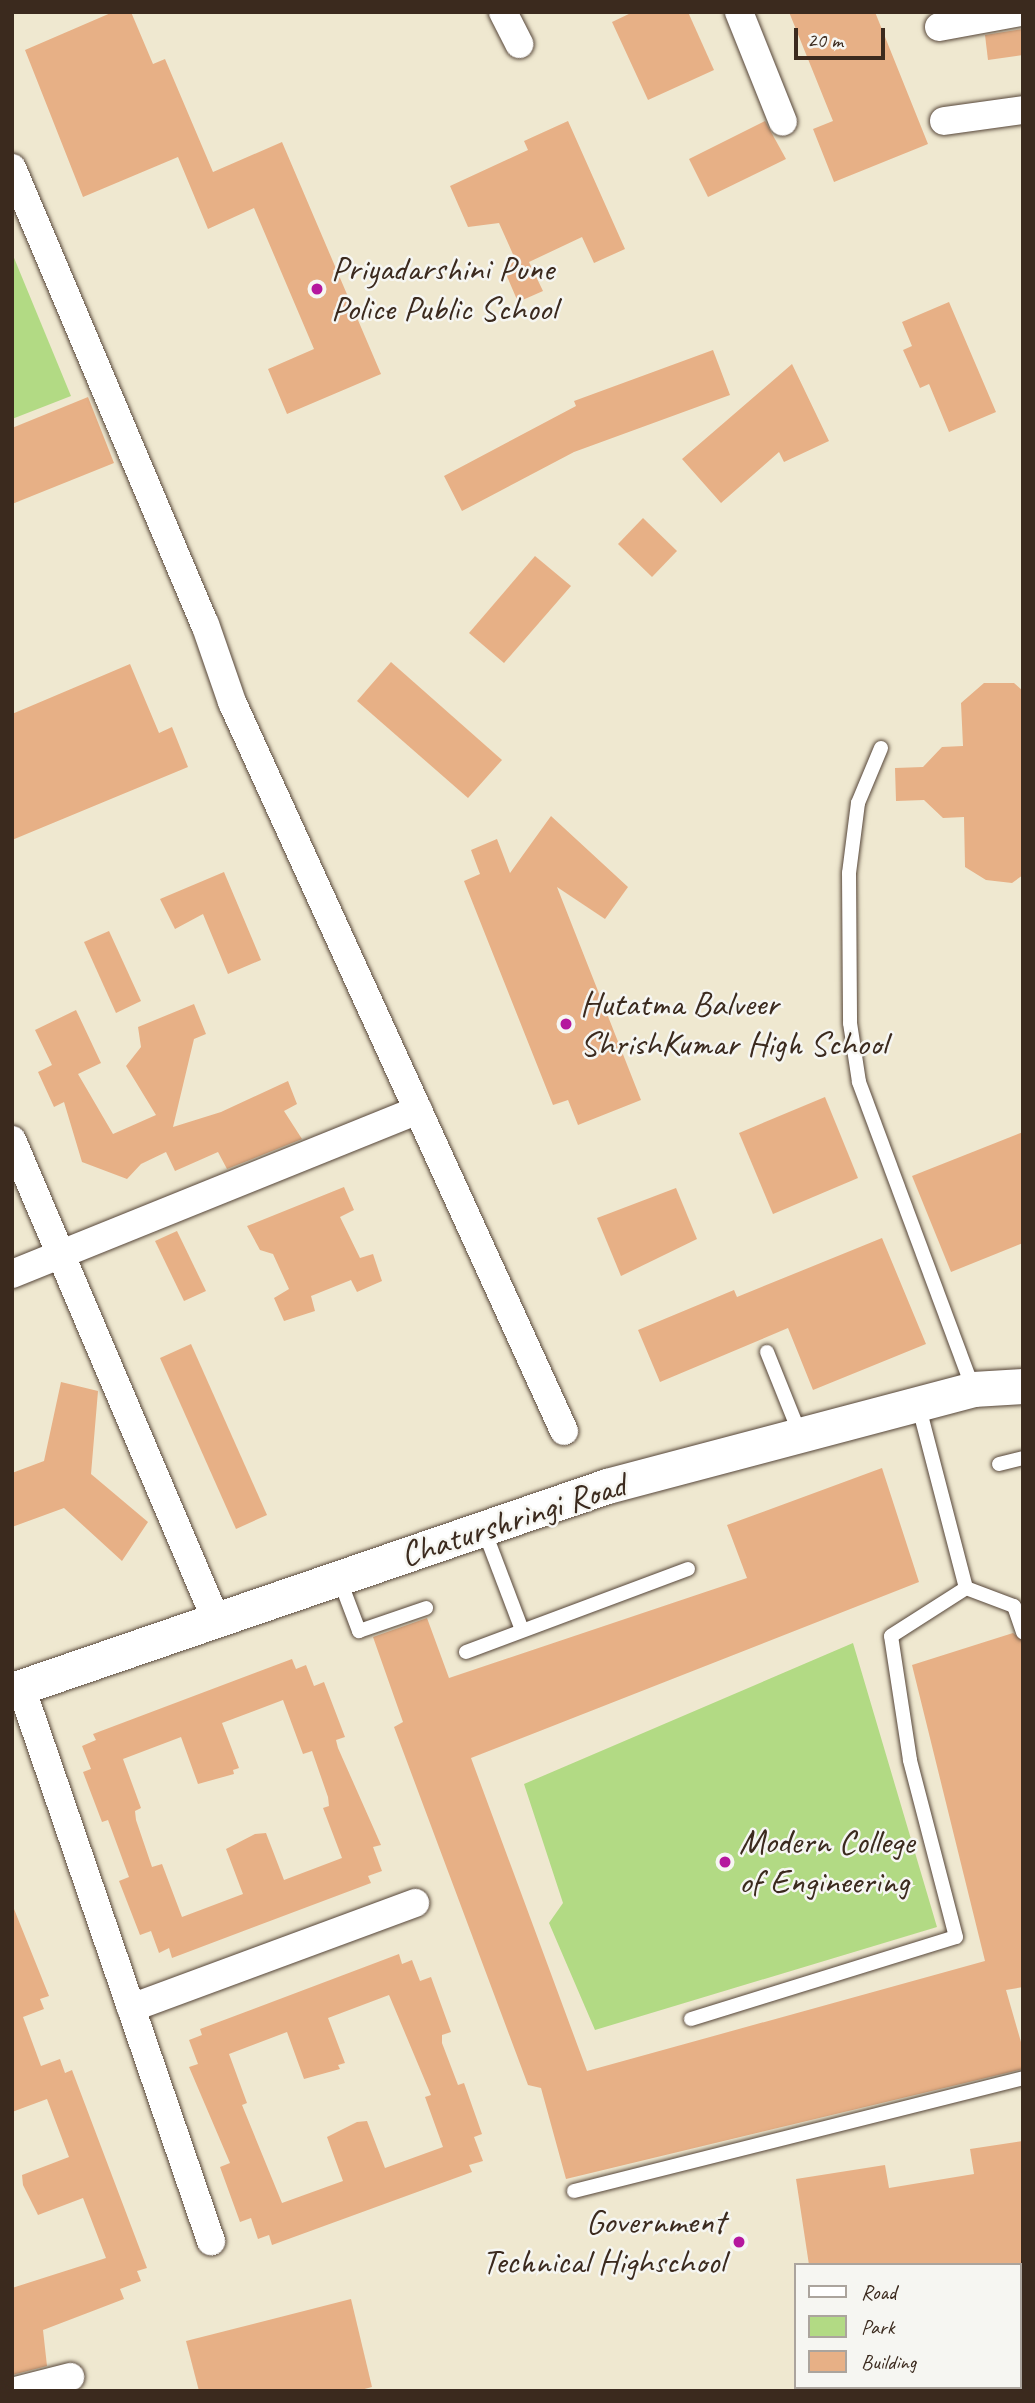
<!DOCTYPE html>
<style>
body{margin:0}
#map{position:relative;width:1035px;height:2403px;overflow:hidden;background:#efe8d0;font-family:Caveat,sans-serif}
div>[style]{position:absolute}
.green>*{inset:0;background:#b2da84}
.building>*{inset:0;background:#e7b086}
.roads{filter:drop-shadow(0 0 2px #564639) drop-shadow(0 0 2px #564639)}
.service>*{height:14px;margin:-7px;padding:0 7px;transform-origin:7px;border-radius:7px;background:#fff}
.minor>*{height:28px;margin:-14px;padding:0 14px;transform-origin:14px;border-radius:14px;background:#fff}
.tertiary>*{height:35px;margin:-17.5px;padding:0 17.5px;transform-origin:17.5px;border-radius:17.5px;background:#fff}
.dots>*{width:19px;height:19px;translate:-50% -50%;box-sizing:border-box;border:4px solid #f6f6f2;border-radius:50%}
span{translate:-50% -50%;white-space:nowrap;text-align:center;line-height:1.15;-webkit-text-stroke:5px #f6f6f2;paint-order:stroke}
.poi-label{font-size:35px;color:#3b2a1e}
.left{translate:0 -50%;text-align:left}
.right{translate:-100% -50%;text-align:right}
.street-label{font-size:35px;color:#3b2a1e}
.frame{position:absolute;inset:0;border:14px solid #3b2a1e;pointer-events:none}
.legend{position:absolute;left:794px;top:2263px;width:228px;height:126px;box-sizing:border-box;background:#f6f6f2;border:2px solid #aba49d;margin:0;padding:9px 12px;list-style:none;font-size:21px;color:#3b2a1e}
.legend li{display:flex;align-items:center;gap:14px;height:35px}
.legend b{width:35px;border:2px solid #aba49d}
.scale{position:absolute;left:794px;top:28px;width:91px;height:32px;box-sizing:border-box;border:4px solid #3b2a1e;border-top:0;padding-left:9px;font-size:21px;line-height:24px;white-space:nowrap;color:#3b2a1e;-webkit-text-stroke:5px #f6f6f2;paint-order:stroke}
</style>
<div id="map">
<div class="green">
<i style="clip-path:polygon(12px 253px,71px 396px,12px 419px)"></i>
<i style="clip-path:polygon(853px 1643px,937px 1927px,595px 2030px,549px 1923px,563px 1903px,524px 1784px)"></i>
</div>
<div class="building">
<i style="clip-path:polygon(113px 12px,131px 12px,153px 64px,165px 59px,213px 172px,282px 142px,381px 374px,287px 414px,268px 369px,314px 349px,254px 208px,208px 229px,178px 157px,83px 197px,25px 50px)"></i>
<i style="clip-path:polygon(633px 12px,688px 12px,714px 70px,648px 100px,612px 22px)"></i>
<i style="clip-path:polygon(789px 12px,875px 12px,928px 144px,834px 182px,813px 129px,833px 121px)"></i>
<i style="clip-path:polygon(1023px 29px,1023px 55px,988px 60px,985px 35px)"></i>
<i style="clip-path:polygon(568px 121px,625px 249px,594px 263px,582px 237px,529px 262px,543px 291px,518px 302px,503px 267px,516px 261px,499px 223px,468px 227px,450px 186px,528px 150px,524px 141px)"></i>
<i style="clip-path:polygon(765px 121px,786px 159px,708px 197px,689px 159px)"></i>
<i style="clip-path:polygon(949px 302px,996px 412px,949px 432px,929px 384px,920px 388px,903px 350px,912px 346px,902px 322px)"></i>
<i style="clip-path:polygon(713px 350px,730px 395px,574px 452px,462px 511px,444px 476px,576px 406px,574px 401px)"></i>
<i style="clip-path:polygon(792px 364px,829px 441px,784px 462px,779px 452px,721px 503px,682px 459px)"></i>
<i style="clip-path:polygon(88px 397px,114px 463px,12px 504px,12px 428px)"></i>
<i style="clip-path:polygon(643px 518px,677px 551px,652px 577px,618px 544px)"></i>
<i style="clip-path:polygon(535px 556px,571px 586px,504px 663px,469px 633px)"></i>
<i style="clip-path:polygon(391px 662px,502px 760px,468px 798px,357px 701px)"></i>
<i style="clip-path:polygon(130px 664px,159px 733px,172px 727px,188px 767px,12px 840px,12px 714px)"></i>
<i style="clip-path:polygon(984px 683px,1014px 683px,1023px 691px,1023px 875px,1012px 883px,986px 880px,965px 867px,964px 817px,943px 818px,924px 800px,896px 801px,895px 768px,923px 767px,942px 747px,963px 746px,961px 703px)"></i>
<i style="clip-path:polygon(551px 816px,628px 887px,605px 919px,557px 887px,641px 1100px,578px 1125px,568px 1100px,553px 1105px,464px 881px,480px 874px,471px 850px,497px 839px,510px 873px)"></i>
<i style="clip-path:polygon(224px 872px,261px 960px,228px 974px,203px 914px,175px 929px,160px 899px)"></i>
<i style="clip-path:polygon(109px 931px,141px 1001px,116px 1013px,84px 942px)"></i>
<i style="clip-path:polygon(194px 1004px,206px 1034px,194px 1039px,173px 1127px,221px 1112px,288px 1081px,297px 1104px,284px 1111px,302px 1139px,227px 1169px,218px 1152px,175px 1171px,166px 1152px,141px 1164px,127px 1179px,82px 1162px,64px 1102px,54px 1107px,38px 1072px,52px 1065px,35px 1030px,76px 1010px,101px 1063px,78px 1074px,113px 1134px,156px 1115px,126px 1066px,141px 1047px,138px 1027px)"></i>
<i style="clip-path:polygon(825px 1097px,858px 1178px,773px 1214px,739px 1133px)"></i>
<i style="clip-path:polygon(1023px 1132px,1023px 1243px,951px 1272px,912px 1176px)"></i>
<i style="clip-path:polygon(344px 1187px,354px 1210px,340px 1217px,360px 1258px,373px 1254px,382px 1281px,357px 1292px,351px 1280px,311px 1296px,315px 1311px,284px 1321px,274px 1298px,289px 1289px,273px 1254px,260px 1250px,247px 1226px)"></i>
<i style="clip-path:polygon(676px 1188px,697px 1239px,621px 1276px,597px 1218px)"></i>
<i style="clip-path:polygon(177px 1231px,206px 1291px,184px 1301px,155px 1241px)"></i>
<i style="clip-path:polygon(882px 1238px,926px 1344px,813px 1390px,788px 1328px,660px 1382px,638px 1330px,734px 1290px,737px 1297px)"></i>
<i style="clip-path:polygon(191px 1344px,267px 1515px,236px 1529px,160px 1358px)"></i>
<i style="clip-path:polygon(61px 1382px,98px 1391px,91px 1474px,148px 1522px,122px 1561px,64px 1508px,12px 1527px,12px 1473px,44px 1461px)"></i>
<i style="clip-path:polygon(882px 1468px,919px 1582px,471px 1758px,587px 2071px,985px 1961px,912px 1665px,1013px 1633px,1023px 1641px,1023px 1987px,1006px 1990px,1023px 2049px,1023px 2069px,566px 2179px,541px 2088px,528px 2085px,394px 1727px,403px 1722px,373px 1637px,427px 1618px,449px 1678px,747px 1578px,727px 1525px)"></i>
<i style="clip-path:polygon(evenodd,292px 1659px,296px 1669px,306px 1665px,314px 1686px,324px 1682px,345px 1737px,336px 1740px,338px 1748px,381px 1845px,373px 1847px,382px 1871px,368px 1876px,371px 1883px,172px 1958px,169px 1948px,159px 1953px,151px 1931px,140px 1935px,119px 1881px,129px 1877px,108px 1820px,102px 1822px,83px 1772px,91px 1769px,82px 1746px,96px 1740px,93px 1734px,292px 1659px,283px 1700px,303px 1754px,312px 1751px,328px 1797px,329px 1806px,323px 1808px,342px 1858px,284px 1880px,266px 1833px,255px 1834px,226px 1849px,243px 1894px,182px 1917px,162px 1864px,152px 1867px,136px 1820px,135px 1811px,141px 1808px,123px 1759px,181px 1737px,198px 1784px,234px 1774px,233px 1770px,239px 1768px,222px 1723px,283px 1700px)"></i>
<i style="clip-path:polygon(12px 1904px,49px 1996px,40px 1999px,44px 2009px,23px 2017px,41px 2066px,60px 2059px,65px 2073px,72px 2070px,147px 2268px,137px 2271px,141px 2281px,120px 2289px,124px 2299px,43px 2330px,47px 2366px,12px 2375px,12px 2288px,106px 2258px,83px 2198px,38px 2215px,23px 2185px,22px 2175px,69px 2157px,47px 2099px,12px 2112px)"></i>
<i style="clip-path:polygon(evenodd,399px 1954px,402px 1964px,412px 1960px,420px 1981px,431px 1977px,451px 2032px,442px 2035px,442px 2043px,458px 2085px,464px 2083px,482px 2134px,474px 2137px,483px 2161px,469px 2165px,472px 2172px,272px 2245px,269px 2235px,258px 2239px,251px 2218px,240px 2222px,220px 2167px,230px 2163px,189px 2067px,198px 2064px,189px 2040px,202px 2035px,200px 2029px,399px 1954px,389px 1995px,431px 2095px,425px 2097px,443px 2147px,385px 2168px,367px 2121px,357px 2122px,327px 2137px,343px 2181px,282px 2203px,242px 2105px,247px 2103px,229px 2054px,287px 2032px,304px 2079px,340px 2069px,338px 2065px,345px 2063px,328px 2018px,389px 1995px)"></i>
<i style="clip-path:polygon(1023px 2141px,1023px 2265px,809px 2265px,796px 2179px,885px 2165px,889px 2188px,974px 2174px,970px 2149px)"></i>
<i style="clip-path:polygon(351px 2299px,372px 2387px,357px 2391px,199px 2391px,186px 2341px)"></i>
</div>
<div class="roads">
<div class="service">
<i style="left:881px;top:748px;width:60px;rotate:112.7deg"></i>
<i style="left:858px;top:803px;width:71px;rotate:97.3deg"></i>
<i style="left:849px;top:873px;width:150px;rotate:89.6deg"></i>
<i style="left:850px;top:1023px;width:60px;rotate:81.3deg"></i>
<i style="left:859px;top:1082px;width:327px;rotate:69.6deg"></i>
<i style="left:767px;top:1352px;width:88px;rotate:68.1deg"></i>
<i style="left:999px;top:1464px;width:25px;rotate:-14deg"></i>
<i style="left:484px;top:1530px;width:107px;rotate:69.2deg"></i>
<i style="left:339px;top:1578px;width:57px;rotate:69.3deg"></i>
<i style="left:359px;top:1631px;width:71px;rotate:-18.9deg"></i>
<i style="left:966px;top:1588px;width:51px;rotate:20.6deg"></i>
<i style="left:1014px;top:1606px;width:28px;rotate:71deg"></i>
<i style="left:466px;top:1652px;width:237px;rotate:-20.5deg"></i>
<i style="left:691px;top:2019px;width:277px;rotate:-17.2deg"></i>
<i style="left:956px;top:1937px;width:183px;rotate:-104.6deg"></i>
<i style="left:910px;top:1760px;width:125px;rotate:-98.7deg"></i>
<i style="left:891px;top:1636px;width:89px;rotate:-32.6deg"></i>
<i style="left:966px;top:1588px;width:190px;rotate:-104.6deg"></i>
<i style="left:574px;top:2191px;width:463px;rotate:-14.1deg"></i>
</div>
<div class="minor">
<i style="left:503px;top:12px;width:36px;rotate:63deg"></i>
<i style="left:739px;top:12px;width:118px;rotate:68.2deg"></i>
<i style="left:939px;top:27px;width:83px;rotate:-10.4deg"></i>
<i style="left:944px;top:121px;width:80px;rotate:-7.9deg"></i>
<i style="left:12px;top:168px;width:495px;rotate:67.1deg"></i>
<i style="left:205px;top:624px;width:83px;rotate:70.9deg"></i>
<i style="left:232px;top:702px;width:801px;rotate:65.51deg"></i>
<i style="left:12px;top:1140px;width:522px;rotate:66.97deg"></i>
<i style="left:12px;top:1274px;width:438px;rotate:-22deg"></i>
<i style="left:21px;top:1687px;width:586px;rotate:71.07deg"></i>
<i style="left:131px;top:2008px;width:303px;rotate:-20.3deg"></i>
<i style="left:15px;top:2391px;width:57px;rotate:-14.3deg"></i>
</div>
<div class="tertiary">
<i style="left:12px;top:1690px;width:629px;rotate:-18.92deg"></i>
<i style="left:607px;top:1486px;width:379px;rotate:-14.8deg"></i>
<i style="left:973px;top:1389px;width:50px;rotate:-3.4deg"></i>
</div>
</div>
<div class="dots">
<i style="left:317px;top:289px;background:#b5179e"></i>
<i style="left:566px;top:1024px;background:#b5179e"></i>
<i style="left:725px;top:1862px;background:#b5179e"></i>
<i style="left:739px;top:2242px;background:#b5179e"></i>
</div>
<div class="poi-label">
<span class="left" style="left:331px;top:289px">Priyadarshini Pune<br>Police Public School</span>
<span class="left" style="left:580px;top:1024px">Hutatma Balveer<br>ShrishKumar High School</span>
<span class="left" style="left:739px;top:1862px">Modern College<br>of Engineering</span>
<span class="right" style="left:725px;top:2242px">Government<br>Technical Highschool</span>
</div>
<div class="street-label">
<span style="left:513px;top:1520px;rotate:-18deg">Chaturshringi Road</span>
</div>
<div class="frame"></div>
<ul class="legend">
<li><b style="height:9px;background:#fff"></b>Road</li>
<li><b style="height:19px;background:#b2da84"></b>Park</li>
<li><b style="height:19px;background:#e7b086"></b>Building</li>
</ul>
<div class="scale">20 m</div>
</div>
